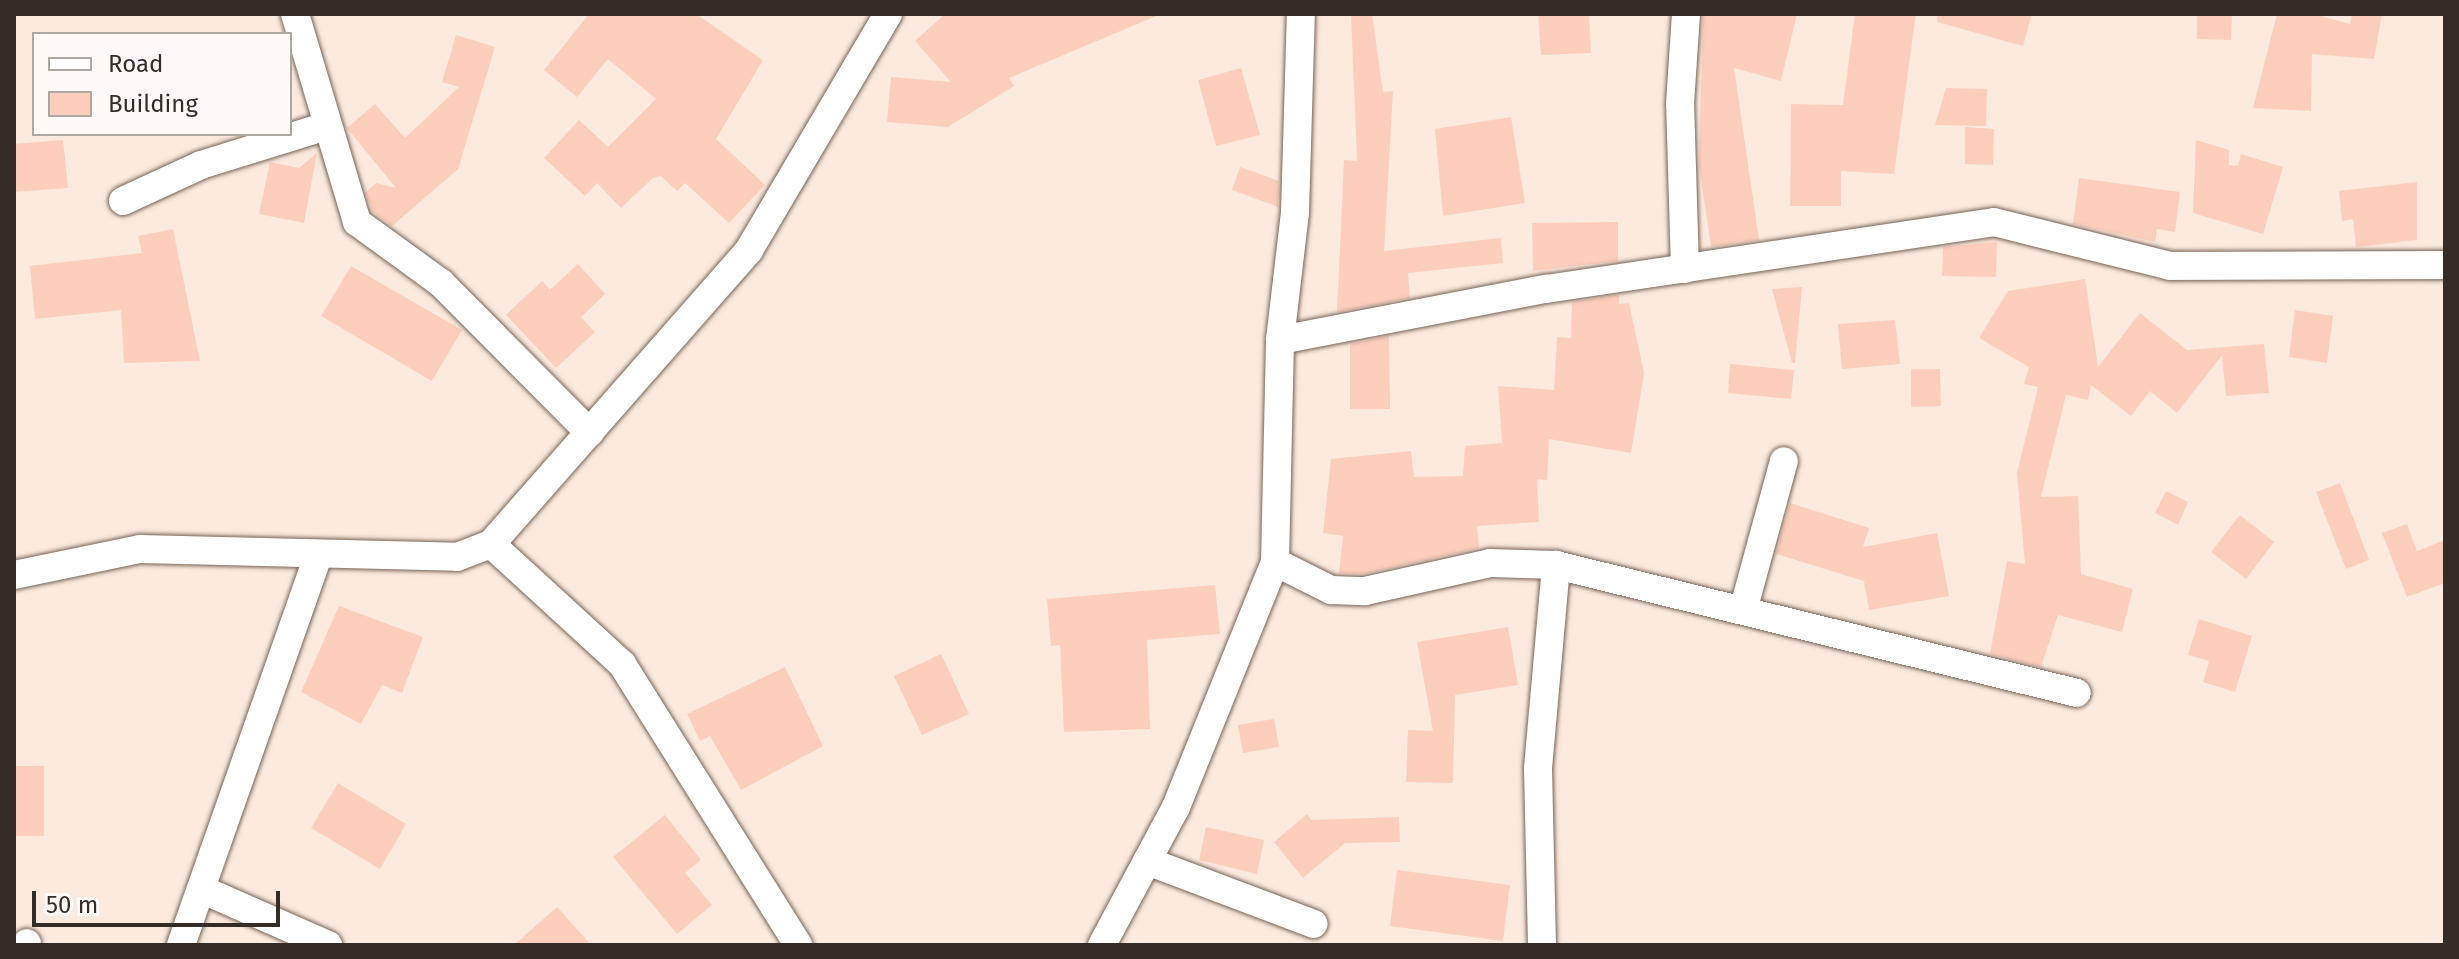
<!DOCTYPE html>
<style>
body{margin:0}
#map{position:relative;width:2459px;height:959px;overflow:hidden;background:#fceade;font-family:"Fira Sans",sans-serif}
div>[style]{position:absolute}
.building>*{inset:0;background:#fecebc}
.roads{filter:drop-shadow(0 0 2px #786456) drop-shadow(0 0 2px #786456)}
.minor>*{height:28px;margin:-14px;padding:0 14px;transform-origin:14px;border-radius:14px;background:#fff}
span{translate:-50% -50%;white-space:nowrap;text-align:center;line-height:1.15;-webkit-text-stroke:7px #fffaf7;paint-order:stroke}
.frame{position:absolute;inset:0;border:16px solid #342c26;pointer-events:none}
.legend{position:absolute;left:32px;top:32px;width:260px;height:104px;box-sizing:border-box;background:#fffaf7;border:2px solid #aea8a3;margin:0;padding:10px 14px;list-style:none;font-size:24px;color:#342c26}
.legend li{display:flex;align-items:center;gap:16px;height:40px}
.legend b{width:40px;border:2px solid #aea8a3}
.scale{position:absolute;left:32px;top:891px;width:248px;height:36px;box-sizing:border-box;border:4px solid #342c26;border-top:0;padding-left:10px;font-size:24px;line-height:28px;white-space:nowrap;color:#342c26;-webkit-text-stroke:6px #fffaf7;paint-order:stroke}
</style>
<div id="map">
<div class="building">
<i style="clip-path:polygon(589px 14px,696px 14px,763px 60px,716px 139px,765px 185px,729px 223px,685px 183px,677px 191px,661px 176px,653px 178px,621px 208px,597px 183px,585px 196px,544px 158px,579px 120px,608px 147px,656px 99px,608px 59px,577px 97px,544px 70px)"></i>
<i style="clip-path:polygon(945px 14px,1161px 14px,1009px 78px,1014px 86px,948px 127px,887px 122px,891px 77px,951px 82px,915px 41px)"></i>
<i style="clip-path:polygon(1351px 14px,1372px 14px,1383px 92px,1393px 91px,1384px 251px,1501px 238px,1503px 263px,1408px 273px,1410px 298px,1337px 312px,1344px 160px,1357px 161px)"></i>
<i style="clip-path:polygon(1538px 14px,1589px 14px,1591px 53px,1541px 55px)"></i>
<i style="clip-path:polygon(1703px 14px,1797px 14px,1781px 81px,1734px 68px,1759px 240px,1711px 247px,1699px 164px)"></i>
<i style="clip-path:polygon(1855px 14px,1916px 14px,1894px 174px,1841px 171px,1841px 206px,1790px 206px,1791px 104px,1843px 105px)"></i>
<i style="clip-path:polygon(1938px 14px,2032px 14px,2023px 46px,1937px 22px)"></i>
<i style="clip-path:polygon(2197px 14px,2232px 14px,2231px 40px,2197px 39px)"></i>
<i style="clip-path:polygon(2277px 14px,2313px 14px,2350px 24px,2352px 14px,2382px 14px,2374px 59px,2312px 54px,2311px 111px,2253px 108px)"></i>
<i style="clip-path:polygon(456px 35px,495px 47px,458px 169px,392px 226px,372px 211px,366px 192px,376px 183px,396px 188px,347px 128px,375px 104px,405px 138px,459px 87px,442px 82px)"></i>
<i style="clip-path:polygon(1241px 68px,1260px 135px,1216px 146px,1198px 80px)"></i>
<i style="clip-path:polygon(1946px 88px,1987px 89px,1986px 126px,1935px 125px)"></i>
<i style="clip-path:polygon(1511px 117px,1525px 203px,1443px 216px,1435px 129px)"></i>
<i style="clip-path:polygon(1965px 127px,1994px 129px,1993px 165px,1965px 164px)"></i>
<i style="clip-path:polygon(63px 140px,68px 188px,14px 192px,14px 144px)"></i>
<i style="clip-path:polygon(2196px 140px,2229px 150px,2229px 165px,2238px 166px,2241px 154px,2283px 167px,2263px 234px,2193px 213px)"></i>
<i style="clip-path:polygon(317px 153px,304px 223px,259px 214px,270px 162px,299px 168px)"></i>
<i style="clip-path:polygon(1240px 167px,1279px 181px,1278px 207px,1232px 190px)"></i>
<i style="clip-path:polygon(2079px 178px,2180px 192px,2175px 232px,2157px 229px,2155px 242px,2073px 224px)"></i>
<i style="clip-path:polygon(2417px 182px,2417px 240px,2356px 247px,2353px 219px,2342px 221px,2339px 191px)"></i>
<i style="clip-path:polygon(1618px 222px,1618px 261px,1533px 271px,1532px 223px)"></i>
<i style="clip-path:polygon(173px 229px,200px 361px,124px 363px,121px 310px,35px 319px,30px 266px,142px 253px,138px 236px)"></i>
<i style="clip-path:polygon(1997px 242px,1996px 277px,1942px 276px,1943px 247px)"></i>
<i style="clip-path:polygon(578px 264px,605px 294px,581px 317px,595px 332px,556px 368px,506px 315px,542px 281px,550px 290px)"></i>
<i style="clip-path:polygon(351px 266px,462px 330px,432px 381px,321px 316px)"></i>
<i style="clip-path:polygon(2085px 279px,2098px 367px,2140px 313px,2187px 350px,2264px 344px,2269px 393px,2226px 396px,2222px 355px,2177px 413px,2150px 391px,2131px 416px,2091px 385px,2088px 400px,2066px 395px,2041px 497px,2078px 496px,2081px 574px,2133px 589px,2122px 632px,2058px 615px,2041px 667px,1990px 654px,2007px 561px,2025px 564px,2017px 473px,2038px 387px,2024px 384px,2029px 367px,1979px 338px,2008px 291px)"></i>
<i style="clip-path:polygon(1802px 287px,1795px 363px,1792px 363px,1772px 289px)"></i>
<i style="clip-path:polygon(1619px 295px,1619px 304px,1629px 303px,1644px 373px,1631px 453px,1549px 439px,1547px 480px,1537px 479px,1539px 522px,1477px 526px,1479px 548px,1363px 574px,1339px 573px,1343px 536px,1323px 533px,1331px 459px,1411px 451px,1414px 477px,1463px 476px,1465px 446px,1502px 443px,1498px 386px,1554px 390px,1557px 337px,1571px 338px,1572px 302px)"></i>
<i style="clip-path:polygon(2295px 310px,2333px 316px,2327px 363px,2289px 357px)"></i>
<i style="clip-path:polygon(1895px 320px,1900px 364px,1842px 369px,1838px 324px)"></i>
<i style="clip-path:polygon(1389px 336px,1390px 409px,1350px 409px,1350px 344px)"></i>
<i style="clip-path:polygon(1730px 364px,1794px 370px,1791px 399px,1728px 393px)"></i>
<i style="clip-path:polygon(1911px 369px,1940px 369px,1941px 406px,1911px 407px)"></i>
<i style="clip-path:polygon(2340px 483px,2369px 560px,2346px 569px,2316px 492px)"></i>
<i style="clip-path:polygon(2166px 491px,2188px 502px,2178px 525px,2155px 513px)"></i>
<i style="clip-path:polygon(1790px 503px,1869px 528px,1863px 547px,1937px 533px,1949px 596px,1869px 610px,1864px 581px,1776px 554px)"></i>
<i style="clip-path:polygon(2240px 515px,2274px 542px,2246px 579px,2211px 552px)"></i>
<i style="clip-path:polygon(2407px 524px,2417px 551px,2445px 540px,2445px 583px,2407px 597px,2382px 533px)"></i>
<i style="clip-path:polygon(1215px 585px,1220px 634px,1147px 640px,1150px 729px,1064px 732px,1060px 645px,1051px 646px,1047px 599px)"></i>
<i style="clip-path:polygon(339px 606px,423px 637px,402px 693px,382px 685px,361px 724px,301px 692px)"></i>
<i style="clip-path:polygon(2199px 619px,2252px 636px,2235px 692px,2203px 682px,2209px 661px,2188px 655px)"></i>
<i style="clip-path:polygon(1508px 627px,1518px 685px,1455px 695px,1453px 783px,1406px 782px,1408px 730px,1433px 731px,1417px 642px)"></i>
<i style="clip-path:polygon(941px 654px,969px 714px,922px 735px,894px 676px)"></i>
<i style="clip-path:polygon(785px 667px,823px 746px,741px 790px,710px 736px,700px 741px,687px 714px)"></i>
<i style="clip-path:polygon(1274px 719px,1279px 747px,1243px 753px,1238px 725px)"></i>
<i style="clip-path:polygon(14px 766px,44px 766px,44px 836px,14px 836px)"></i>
<i style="clip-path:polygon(338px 783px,406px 824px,380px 869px,311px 828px)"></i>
<i style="clip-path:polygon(1307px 814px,1311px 820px,1399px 817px,1400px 842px,1345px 843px,1303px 878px,1274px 842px)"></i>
<i style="clip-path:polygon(665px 815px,701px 860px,685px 873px,712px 905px,677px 934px,613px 857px)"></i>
<i style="clip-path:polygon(1206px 827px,1264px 840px,1257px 874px,1199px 860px)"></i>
<i style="clip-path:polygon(1397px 870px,1510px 885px,1503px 941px,1390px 926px)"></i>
<i style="clip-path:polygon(557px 907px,591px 945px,514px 945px)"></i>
</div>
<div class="roads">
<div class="minor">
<i style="left:295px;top:14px;width:217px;rotate:73.4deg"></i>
<i style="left:357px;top:222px;width:104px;rotate:36deg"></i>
<i style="left:441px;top:283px;width:211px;rotate:45.2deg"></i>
<i style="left:123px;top:201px;width:86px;rotate:-24.8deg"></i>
<i style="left:201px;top:165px;width:131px;rotate:-17.3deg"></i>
<i style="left:1685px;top:269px;width:165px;rotate:-91.7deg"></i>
<i style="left:1680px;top:104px;width:90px;rotate:-86.2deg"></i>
<i style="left:1280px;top:340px;width:271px;rotate:-10.9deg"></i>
<i style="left:1546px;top:289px;width:453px;rotate:-8.5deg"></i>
<i style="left:1994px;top:222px;width:181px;rotate:14deg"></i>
<i style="left:2170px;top:266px;width:275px;rotate:-0.2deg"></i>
<i style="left:491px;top:544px;width:178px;rotate:42.5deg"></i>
<i style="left:622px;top:664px;width:332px;rotate:57.9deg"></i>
<i style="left:1275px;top:562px;width:63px;rotate:26.6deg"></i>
<i style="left:1331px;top:590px;width:34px;rotate:2deg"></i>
<i style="left:1365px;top:591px;width:128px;rotate:-12.6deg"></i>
<i style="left:1490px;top:563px;width:66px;rotate:1.7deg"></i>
<i style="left:1556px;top:565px;width:536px;rotate:13.8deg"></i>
<i style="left:14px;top:575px;width:129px;rotate:-11.7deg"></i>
<i style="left:140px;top:549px;width:317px;rotate:1.4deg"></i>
<i style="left:457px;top:557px;width:36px;rotate:-21deg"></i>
<i style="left:491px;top:544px;width:391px;rotate:-48.7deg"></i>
<i style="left:749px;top:250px;width:274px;rotate:-59.5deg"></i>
<i style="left:1744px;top:607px;width:151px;rotate:-74.7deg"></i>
<i style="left:1147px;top:861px;width:178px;rotate:20.7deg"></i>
<i style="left:201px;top:889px;width:139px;rotate:23.8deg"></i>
<i style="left:26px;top:945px;width:2px;rotate:-63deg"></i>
<i style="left:181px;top:945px;width:410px;rotate:-70.6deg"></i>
<i style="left:1102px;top:945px;width:157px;rotate:-61.8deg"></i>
<i style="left:1176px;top:807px;width:264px;rotate:-68deg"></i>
<i style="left:1275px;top:562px;width:222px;rotate:-88.7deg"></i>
<i style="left:1280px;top:340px;width:129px;rotate:-83.3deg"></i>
<i style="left:1295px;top:212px;width:198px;rotate:-88.3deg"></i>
<i style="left:1542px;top:945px;width:177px;rotate:-91.3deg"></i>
<i style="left:1538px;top:768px;width:204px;rotate:-84.9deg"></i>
</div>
</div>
<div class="frame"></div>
<ul class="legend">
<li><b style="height:10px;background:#fff"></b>Road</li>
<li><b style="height:22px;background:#fecebc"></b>Building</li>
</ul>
<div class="scale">50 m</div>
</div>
